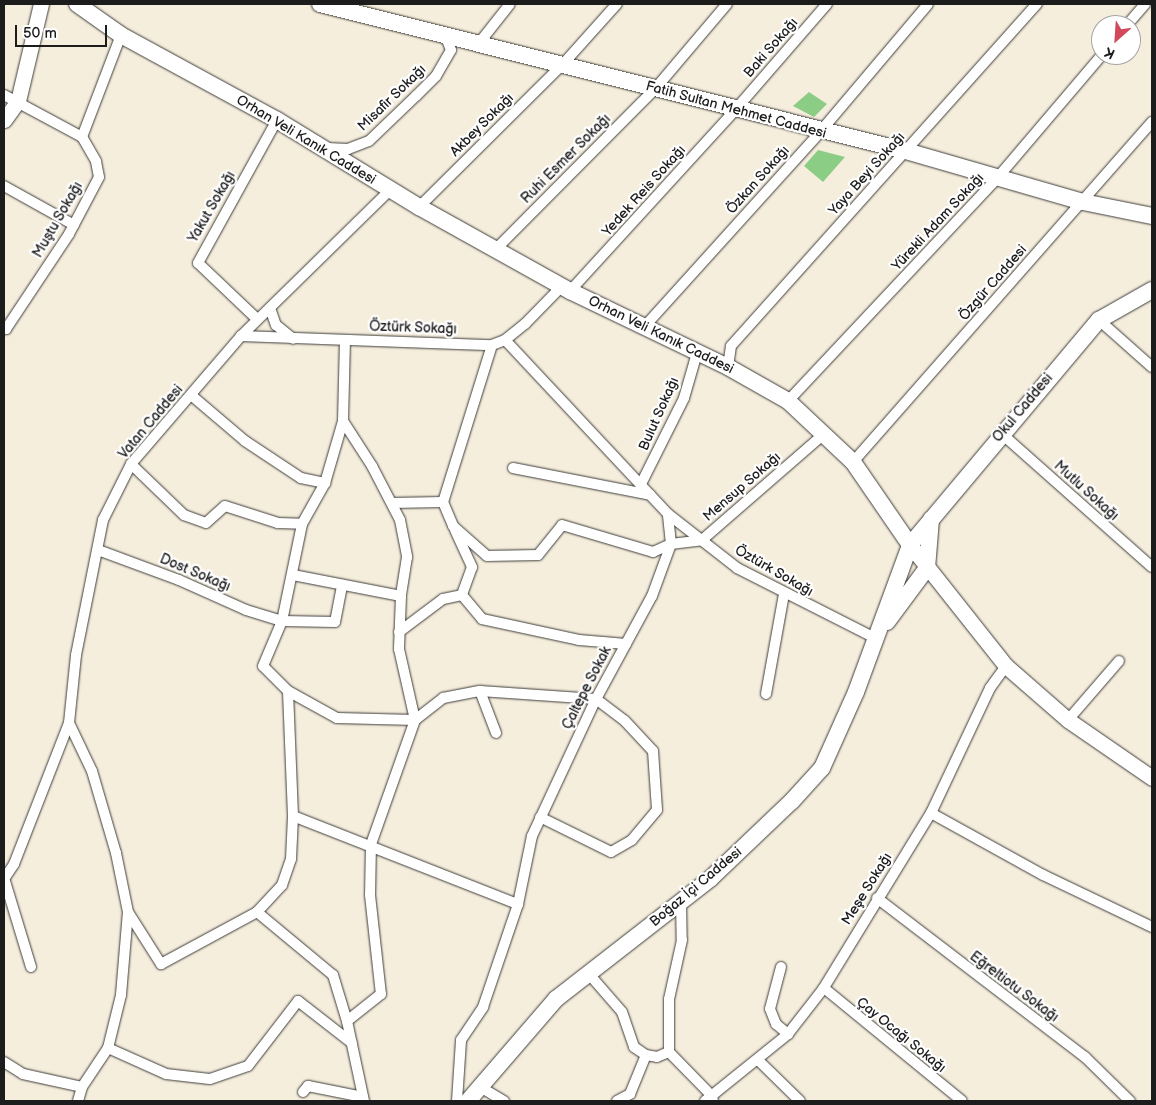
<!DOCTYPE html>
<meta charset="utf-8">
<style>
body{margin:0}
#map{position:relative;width:1156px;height:1105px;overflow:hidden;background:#f6eedd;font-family:"Balsamiq Sans",sans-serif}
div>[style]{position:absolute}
.green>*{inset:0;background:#8bcd85}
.roads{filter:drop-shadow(0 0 1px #3d3c39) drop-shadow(0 0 1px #3d3c39)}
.street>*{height:10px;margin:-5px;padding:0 5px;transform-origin:5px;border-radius:5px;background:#fff}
.secondary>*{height:15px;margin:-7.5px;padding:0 7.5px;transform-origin:7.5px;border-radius:7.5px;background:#fff}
.primary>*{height:16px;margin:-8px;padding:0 8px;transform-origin:8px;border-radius:8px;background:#fff}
span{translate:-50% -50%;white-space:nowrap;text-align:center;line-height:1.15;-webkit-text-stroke:4.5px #fff;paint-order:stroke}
.street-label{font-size:14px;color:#1c1c1c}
.frame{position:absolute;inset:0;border:5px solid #1c1c1c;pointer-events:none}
.north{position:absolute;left:1091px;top:15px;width:50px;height:50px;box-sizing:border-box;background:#fff;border:1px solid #a4a4a4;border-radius:50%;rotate:206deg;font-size:14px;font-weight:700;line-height:20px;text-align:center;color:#1c1c1c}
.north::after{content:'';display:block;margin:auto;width:18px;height:22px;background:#d1495b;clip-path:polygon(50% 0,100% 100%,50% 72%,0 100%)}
.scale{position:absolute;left:15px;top:25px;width:92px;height:22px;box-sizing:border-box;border:2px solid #1c1c1c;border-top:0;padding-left:6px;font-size:15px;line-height:18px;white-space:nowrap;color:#1c1c1c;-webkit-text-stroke:4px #fff;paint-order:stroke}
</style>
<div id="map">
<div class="green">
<i style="clip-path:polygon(809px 92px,827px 104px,814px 117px,793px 106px)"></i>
<i style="clip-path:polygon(818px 150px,845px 157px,823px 182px,804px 166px)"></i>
</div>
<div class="roads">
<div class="street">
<i style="left:1127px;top:25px;width:28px;rotate:-49deg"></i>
<i style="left:480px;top:42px;width:48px;rotate:-51.7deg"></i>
<i style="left:4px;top:95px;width:89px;rotate:28.3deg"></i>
<i style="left:327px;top:148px;width:21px;rotate:3deg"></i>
<i style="left:348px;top:149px;width:22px;rotate:-21deg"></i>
<i style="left:369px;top:141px;width:65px;rotate:-43.8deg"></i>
<i style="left:416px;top:96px;width:28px;rotate:-45deg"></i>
<i style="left:436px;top:76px;width:30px;rotate:-60deg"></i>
<i style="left:451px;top:50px;width:18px;rotate:-112deg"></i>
<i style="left:4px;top:186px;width:80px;rotate:29.1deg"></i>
<i style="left:419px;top:207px;width:204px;rotate:-44.8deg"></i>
<i style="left:564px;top:63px;width:79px;rotate:-48.1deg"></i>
<i style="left:496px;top:249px;width:226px;rotate:-45.2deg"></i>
<i style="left:655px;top:89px;width:111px;rotate:-49.7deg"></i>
<i style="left:570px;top:291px;width:246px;rotate:-47.6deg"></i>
<i style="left:736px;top:109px;width:139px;rotate:-49.1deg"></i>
<i style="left:270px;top:308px;width:18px;rotate:71deg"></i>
<i style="left:276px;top:325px;width:22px;rotate:39deg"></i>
<i style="left:257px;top:319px;width:81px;rotate:-136.5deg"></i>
<i style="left:198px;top:263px;width:163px;rotate:-61.1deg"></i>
<i style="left:1099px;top:320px;width:71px;rotate:41.6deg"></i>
<i style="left:645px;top:326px;width:261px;rotate:-47.9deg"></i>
<i style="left:820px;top:132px;width:167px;rotate:-49.8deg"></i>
<i style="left:4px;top:327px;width:3px;rotate:45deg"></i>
<i style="left:6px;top:329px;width:114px;rotate:-56.4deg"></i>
<i style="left:69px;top:234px;width:64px;rotate:-62.2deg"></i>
<i style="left:99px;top:177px;width:16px;rotate:-101deg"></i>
<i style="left:96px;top:161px;width:28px;rotate:-120deg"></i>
<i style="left:82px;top:137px;width:109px;rotate:-69.1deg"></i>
<i style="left:241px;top:336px;width:251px;rotate:2.1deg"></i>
<i style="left:492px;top:345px;width:14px;rotate:-21deg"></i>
<i style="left:505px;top:340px;width:26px;rotate:-39deg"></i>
<i style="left:525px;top:324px;width:53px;rotate:-45.8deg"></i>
<i style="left:492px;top:345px;width:164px;rotate:107.3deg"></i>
<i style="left:443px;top:502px;width:26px;rotate:67deg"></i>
<i style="left:453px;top:526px;width:45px;rotate:41.4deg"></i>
<i style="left:487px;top:556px;width:51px;rotate:-1.1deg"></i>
<i style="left:538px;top:555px;width:38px;rotate:-51deg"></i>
<i style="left:562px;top:525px;width:95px;rotate:16.5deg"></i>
<i style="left:653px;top:552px;width:20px;rotate:-24deg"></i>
<i style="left:671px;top:544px;width:31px;rotate:-7deg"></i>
<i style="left:702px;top:540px;width:160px;rotate:-41deg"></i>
<i style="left:728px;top:367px;width:21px;rotate:-82deg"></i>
<i style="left:731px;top:346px;width:459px;rotate:-48.2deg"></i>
<i style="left:191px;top:395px;width:71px;rotate:40.4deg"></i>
<i style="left:245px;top:441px;width:67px;rotate:33.5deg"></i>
<i style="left:301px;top:478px;width:25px;rotate:12deg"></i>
<i style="left:788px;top:401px;width:308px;rotate:-46.8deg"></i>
<i style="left:999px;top:176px;width:159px;rotate:-49.6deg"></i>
<i style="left:343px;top:421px;width:54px;rotate:57.2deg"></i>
<i style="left:372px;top:466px;width:61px;rotate:62.6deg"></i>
<i style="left:400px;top:520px;width:38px;rotate:79deg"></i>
<i style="left:407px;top:557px;width:39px;rotate:99deg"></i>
<i style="left:401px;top:596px;width:53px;rotate:92.2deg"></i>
<i style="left:399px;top:649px;width:73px;rotate:77.3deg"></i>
<i style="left:415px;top:720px;width:132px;rotate:109.5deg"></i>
<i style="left:371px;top:844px;width:51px;rotate:91.1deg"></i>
<i style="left:370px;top:895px;width:100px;rotate:83.7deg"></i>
<i style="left:381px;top:994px;width:43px;rotate:141.5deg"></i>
<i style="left:1002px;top:434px;width:200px;rotate:41.6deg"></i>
<i style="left:853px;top:462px;width:453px;rotate:-48.7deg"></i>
<i style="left:131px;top:464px;width:74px;rotate:43.9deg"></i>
<i style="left:184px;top:515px;width:23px;rotate:20deg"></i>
<i style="left:206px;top:523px;width:25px;rotate:-42deg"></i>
<i style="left:225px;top:506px;width:56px;rotate:17.8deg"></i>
<i style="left:278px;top:523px;width:24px;rotate:2deg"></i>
<i style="left:513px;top:468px;width:140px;rotate:11.1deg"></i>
<i style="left:641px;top:484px;width:96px;rotate:-63.4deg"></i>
<i style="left:684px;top:398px;width:47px;rotate:-73.9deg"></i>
<i style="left:392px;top:503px;width:51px;rotate:-1.1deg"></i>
<i style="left:668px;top:514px;width:88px;rotate:38deg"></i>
<i style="left:737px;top:568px;width:155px;rotate:26.9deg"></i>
<i style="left:455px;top:530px;width:41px;rotate:65.3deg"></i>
<i style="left:472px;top:567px;width:30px;rotate:110deg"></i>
<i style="left:98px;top:550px;width:86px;rotate:20.3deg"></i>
<i style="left:179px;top:580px;width:73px;rotate:24.1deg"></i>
<i style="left:246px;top:610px;width:38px;rotate:17deg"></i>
<i style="left:282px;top:621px;width:53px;rotate:1.1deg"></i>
<i style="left:335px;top:622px;width:38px;rotate:-79deg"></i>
<i style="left:293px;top:575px;width:110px;rotate:11deg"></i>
<i style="left:399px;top:632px;width:55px;rotate:-36.9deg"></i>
<i style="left:443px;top:599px;width:19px;rotate:-12deg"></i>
<i style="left:462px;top:595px;width:31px;rotate:50deg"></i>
<i style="left:482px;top:619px;width:99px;rotate:12.2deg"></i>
<i style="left:579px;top:640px;width:47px;rotate:4.9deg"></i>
<i style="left:288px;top:691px;width:56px;rotate:28.9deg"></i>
<i style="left:337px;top:718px;width:78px;rotate:1.5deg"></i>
<i style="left:415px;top:720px;width:36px;rotate:-38deg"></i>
<i style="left:443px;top:698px;width:38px;rotate:-11deg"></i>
<i style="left:480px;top:691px;width:116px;rotate:3.9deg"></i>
<i style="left:596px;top:699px;width:36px;rotate:37deg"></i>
<i style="left:625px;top:721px;width:41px;rotate:47deg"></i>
<i style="left:653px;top:751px;width:59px;rotate:86.1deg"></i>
<i style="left:657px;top:810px;width:39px;rotate:130deg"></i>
<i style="left:632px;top:840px;width:24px;rotate:150deg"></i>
<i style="left:611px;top:852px;width:79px;rotate:-153.8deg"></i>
<i style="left:480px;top:691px;width:45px;rotate:69.1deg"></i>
<i style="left:766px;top:694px;width:102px;rotate:-79.8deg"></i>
<i style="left:1068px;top:720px;width:78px;rotate:-49.2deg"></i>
<i style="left:69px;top:723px;width:53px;rotate:64.4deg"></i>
<i style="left:92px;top:771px;width:85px;rotate:73.7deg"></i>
<i style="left:116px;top:853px;width:60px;rotate:78.5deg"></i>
<i style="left:128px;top:912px;width:62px;rotate:57.6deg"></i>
<i style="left:161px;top:964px;width:109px;rotate:-28.4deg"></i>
<i style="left:257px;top:912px;width:99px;rotate:39.7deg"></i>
<i style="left:333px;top:975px;width:48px;rotate:73.1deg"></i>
<i style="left:347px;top:1021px;width:82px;rotate:78deg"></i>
<i style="left:931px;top:813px;width:128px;rotate:29deg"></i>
<i style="left:1043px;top:875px;width:121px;rotate:25.5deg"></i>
<i style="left:293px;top:816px;width:242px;rotate:21.4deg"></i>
<i style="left:4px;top:878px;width:93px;rotate:73.1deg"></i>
<i style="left:4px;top:879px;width:18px;rotate:-56deg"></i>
<i style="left:14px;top:864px;width:151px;rotate:-68.7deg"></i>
<i style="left:69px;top:723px;width:68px;rotate:-84.1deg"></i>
<i style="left:76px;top:655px;width:138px;rotate:-78.7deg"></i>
<i style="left:103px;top:520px;width:63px;rotate:-63.4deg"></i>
<i style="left:131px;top:464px;width:169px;rotate:-49.3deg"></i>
<i style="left:241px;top:336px;width:209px;rotate:-44.4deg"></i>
<i style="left:877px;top:898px;width:262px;rotate:37.4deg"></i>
<i style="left:1085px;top:1057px;width:63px;rotate:44.4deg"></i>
<i style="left:681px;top:901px;width:39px;rotate:89deg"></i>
<i style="left:682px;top:940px;width:60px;rotate:102.4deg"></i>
<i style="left:669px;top:999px;width:53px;rotate:90deg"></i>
<i style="left:669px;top:1052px;width:62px;rotate:45.7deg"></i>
<i style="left:712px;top:1096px;width:5px;rotate:79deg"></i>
<i style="left:257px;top:912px;width:37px;rotate:-47deg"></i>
<i style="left:282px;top:885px;width:28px;rotate:-71deg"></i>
<i style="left:291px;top:859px;width:43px;rotate:-87.3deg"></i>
<i style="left:293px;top:816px;width:125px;rotate:-92.3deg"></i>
<i style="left:288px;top:691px;width:35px;rotate:-135deg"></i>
<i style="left:263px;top:666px;width:49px;rotate:-67.1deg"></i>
<i style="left:282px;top:621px;width:99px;rotate:-78.3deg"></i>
<i style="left:302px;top:524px;width:47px;rotate:-60.7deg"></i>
<i style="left:325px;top:483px;width:65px;rotate:-73.8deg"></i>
<i style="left:343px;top:421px;width:80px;rotate:-88.6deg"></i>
<i style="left:781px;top:967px;width:43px;rotate:104.7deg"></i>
<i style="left:770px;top:1009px;width:16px;rotate:68deg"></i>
<i style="left:776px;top:1024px;width:16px;rotate:40deg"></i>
<i style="left:589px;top:974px;width:50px;rotate:49deg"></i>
<i style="left:622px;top:1012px;width:37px;rotate:71deg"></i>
<i style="left:634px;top:1047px;width:14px;rotate:34deg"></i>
<i style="left:646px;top:1055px;width:11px;rotate:10deg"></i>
<i style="left:657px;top:1057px;width:13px;rotate:-23deg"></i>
<i style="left:824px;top:988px;width:178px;rotate:39.3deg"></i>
<i style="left:108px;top:1048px;width:55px;rotate:-76.2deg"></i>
<i style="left:121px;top:995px;width:83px;rotate:-85.2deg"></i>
<i style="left:759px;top:1061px;width:57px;rotate:44.3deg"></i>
<i style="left:4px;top:1062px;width:22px;rotate:32deg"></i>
<i style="left:23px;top:1074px;width:60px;rotate:12.4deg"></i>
<i style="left:82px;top:1087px;width:47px;rotate:-56.3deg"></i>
<i style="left:108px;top:1048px;width:64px;rotate:24.1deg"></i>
<i style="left:166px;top:1074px;width:44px;rotate:6.5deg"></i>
<i style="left:210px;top:1079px;width:40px;rotate:-18.9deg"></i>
<i style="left:248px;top:1066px;width:82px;rotate:-52.4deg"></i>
<i style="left:298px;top:1001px;width:68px;rotate:37.9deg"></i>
<i style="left:482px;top:1088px;width:26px;rotate:31deg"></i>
<i style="left:303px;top:1092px;width:8px;rotate:-50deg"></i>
<i style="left:308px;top:1086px;width:56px;rotate:11.3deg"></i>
<i style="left:78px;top:1101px;width:15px;rotate:-74deg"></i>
<i style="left:457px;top:1101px;width:61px;rotate:-86.2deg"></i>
<i style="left:461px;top:1040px;width:40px;rotate:-56deg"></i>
<i style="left:483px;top:1007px;width:109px;rotate:-71.2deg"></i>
<i style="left:518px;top:904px;width:69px;rotate:-78.4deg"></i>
<i style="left:532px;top:836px;width:151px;rotate:-65deg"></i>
<i style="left:596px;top:699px;width:117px;rotate:-61.5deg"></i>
<i style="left:652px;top:596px;width:55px;rotate:-69.9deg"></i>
<i style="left:671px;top:544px;width:30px;rotate:-96deg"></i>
<i style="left:668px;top:514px;width:238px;rotate:-133.1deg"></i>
<i style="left:617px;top:1101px;width:15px;rotate:-28deg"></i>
<i style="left:630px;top:1094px;width:42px;rotate:-67.7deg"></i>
<i style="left:705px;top:1101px;width:107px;rotate:-38.9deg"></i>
<i style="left:788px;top:1034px;width:57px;rotate:-52.1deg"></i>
<i style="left:823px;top:989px;width:206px;rotate:-58.5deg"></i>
<i style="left:931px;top:813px;width:138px;rotate:-64.7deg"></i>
<i style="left:990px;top:688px;width:27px;rotate:-54deg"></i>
</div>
<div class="secondary">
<i style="left:4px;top:120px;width:24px;rotate:-54deg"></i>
<i style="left:18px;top:101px;width:100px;rotate:-76.7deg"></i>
<i style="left:910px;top:545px;width:154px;rotate:51.6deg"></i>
<i style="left:1006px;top:666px;width:82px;rotate:41.1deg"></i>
<i style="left:1068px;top:720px;width:102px;rotate:34.6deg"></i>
</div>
<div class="primary">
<i style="left:77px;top:4px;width:54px;rotate:35.2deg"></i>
<i style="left:121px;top:35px;width:178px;rotate:28.6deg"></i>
<i style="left:277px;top:120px;width:167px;rotate:31.5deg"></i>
<i style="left:419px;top:207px;width:173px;rotate:29.1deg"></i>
<i style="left:570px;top:291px;width:175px;rotate:25.7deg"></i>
<i style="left:728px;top:367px;width:69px;rotate:29.5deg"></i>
<i style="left:788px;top:401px;width:89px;rotate:43.2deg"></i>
<i style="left:853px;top:462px;width:101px;rotate:55.5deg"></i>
<i style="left:320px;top:4px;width:604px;rotate:14.08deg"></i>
<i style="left:906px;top:151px;width:184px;rotate:16.1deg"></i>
<i style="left:1083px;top:202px;width:70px;rotate:11.5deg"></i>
<i style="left:887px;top:622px;width:67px;rotate:-53.5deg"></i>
<i style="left:927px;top:568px;width:49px;rotate:-85.3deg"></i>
<i style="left:468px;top:1101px;width:135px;rotate:-49.2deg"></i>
<i style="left:556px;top:999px;width:195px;rotate:-37.9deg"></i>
<i style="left:710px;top:879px;width:113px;rotate:-43.6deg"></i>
<i style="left:792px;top:801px;width:45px;rotate:-47.7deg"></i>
<i style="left:822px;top:768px;width:83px;rotate:-65.9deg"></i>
<i style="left:856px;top:692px;width:157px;rotate:-69.8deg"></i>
<i style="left:910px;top:545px;width:294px;rotate:-50deg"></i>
<i style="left:1099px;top:320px;width:61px;rotate:-29.5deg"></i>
</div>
</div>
<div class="street-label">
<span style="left:771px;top:48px;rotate:-49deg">Baki Sokağı</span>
<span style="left:392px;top:98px;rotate:-44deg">Misafir Sokağı</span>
<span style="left:736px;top:110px;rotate:15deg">Fatih Sultan Mehmet Caddesi</span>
<span style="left:482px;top:125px;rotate:-45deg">Akbey Sokağı</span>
<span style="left:306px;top:140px;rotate:31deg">Orhan Veli Kanık Caddesi</span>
<span style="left:566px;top:159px;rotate:-45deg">Ruhi Esmer Sokağı</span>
<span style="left:867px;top:174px;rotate:-48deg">Yaya Beyi Sokağı</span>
<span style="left:758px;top:180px;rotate:-48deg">Özkan Sokağı</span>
<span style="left:644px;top:191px;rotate:-48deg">Yedek Reis Sokağı</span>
<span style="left:212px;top:207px;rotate:-60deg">Yakut Sokağı</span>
<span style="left:58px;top:220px;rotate:-60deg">Muştu Sokağı</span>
<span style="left:938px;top:222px;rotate:-47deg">Yürekli Adam Sokağı</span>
<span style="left:993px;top:283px;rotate:-49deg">Özgür Caddesi</span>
<span style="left:413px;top:328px;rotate:2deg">Öztürk Sokağı</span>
<span style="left:661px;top:335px;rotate:26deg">Orhan Veli Kanık Caddesi</span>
<span style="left:1023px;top:408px;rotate:-50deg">Okul Caddesi</span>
<span style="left:659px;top:414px;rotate:-66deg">Bulut Sokağı</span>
<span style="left:151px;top:422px;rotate:-50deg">Vatan Caddesi</span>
<span style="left:742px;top:487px;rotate:-41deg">Mensup Sokağı</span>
<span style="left:1086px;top:491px;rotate:42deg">Mutlu Sokağı</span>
<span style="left:774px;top:571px;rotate:30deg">Öztürk Sokağı</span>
<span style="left:195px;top:573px;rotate:23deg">Dost Sokağı</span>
<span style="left:587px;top:688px;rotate:-63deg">Çaltepe Sokak</span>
<span style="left:696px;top:887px;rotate:-40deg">Boğaz İçi Caddesi</span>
<span style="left:867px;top:889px;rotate:-58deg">Meşe Sokağı</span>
<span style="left:1014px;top:987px;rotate:37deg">Eğreltiotu Sokağı</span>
<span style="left:901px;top:1035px;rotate:39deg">Çay Ocağı Sokağı</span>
</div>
<div class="frame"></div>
<div class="north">K</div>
<div class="scale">50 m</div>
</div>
